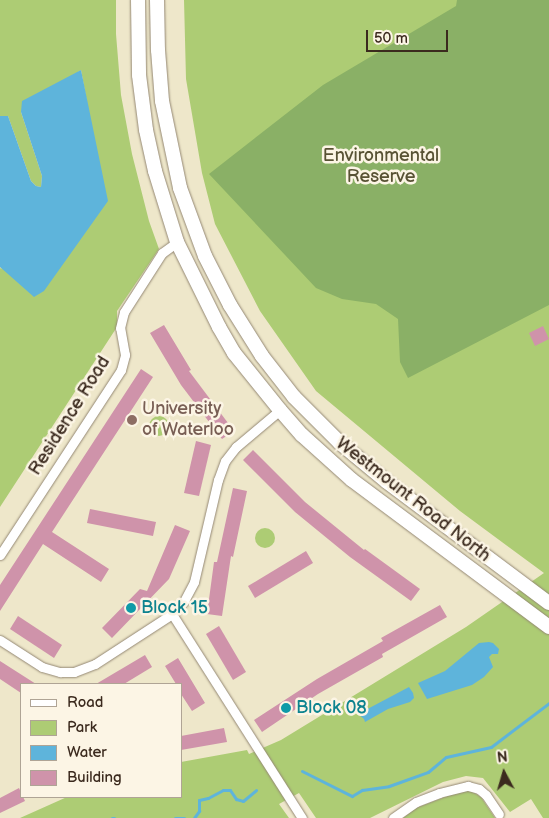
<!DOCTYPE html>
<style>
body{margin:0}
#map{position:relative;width:549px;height:818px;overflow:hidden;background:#eee7ca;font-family:"Balsamiq Sans",sans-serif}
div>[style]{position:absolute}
.green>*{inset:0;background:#adcc74}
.round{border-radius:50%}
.forest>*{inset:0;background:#8ab066}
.water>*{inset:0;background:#5eb4db}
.stream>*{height:3px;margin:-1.5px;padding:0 1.5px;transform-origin:1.5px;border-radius:1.5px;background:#5eb4db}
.building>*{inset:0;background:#cf93aa}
.roads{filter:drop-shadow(0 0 1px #948874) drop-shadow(0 0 1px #948874)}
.street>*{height:9px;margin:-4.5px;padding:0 4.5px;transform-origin:4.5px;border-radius:4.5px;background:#fff}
.secondary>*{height:14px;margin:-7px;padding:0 7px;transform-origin:7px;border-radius:7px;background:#fff}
.dots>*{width:14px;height:14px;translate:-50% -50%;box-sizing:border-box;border:2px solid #fcf5e5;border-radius:50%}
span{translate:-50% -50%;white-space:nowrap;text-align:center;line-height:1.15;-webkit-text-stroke:5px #fcf5e5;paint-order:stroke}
.park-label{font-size:18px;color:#585234}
.education-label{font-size:18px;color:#785e54}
.left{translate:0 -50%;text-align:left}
.street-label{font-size:18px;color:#3b2a1e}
.culture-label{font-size:18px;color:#0d838f}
.legend{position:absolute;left:20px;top:683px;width:162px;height:115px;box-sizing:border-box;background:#fcf5e5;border:1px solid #afa495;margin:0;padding:6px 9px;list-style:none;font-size:15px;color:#3b2a1e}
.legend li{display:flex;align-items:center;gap:10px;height:25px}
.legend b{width:25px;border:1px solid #afa495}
.north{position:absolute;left:479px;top:748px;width:50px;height:50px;-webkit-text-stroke:4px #fcf5e5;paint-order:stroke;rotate:354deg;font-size:14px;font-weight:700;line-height:20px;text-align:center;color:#3b2a1e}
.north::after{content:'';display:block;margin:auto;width:18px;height:22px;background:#3b2a1e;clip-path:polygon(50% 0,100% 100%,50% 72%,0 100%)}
.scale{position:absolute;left:366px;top:30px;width:82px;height:22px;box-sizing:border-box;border:2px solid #3b2a1e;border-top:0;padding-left:6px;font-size:15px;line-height:18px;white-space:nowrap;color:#3b2a1e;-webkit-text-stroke:4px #fcf5e5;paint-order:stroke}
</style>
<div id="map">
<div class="green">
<i style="clip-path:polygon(0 0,116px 0,116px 34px,121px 95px,132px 154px,149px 221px,159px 249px,117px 311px,117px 327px,0 507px,0 267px,1px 269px,93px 135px,81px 70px,21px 112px,42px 176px,41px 187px,36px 186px,31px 181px,8px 116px,0 116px)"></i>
<i style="clip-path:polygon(184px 0,549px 0,549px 818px,543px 818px,531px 799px,510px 812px,483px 778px,466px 776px,443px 782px,370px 818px,316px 818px,299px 793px,279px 804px,289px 818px,20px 818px,67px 797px,181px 797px,181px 762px,247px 750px,249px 754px,281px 740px,466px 627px,544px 573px,460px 511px,316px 391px,260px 311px,215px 224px,202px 173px,186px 79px)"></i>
<i class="round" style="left:149px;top:416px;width:20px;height:20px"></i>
<i class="round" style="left:255px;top:528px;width:20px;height:20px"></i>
<i style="clip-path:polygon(463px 790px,473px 792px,481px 797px,495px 818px,403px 818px,416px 808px)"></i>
</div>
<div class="forest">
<i style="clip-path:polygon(457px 0,549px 0,549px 305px,408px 378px,400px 362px,398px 319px,376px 304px,342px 299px,316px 288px,209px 174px,323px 85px,456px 6px)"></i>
</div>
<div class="water">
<i style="clip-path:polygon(81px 70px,108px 201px,44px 291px,34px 297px,0 267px,0 116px,8px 116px,31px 181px,36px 186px,41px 187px,42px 176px,21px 112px,22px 101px)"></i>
<i style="clip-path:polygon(489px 642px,493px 643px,499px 649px,498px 654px,492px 654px,489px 657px,493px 667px,484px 677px,472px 685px,427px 699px,418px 683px,445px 671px,479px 643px)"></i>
<i style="clip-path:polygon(409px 687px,413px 693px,414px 698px,410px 702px,388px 709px,365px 722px,364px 719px,358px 714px)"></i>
</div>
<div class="stream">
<i style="left:302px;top:771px;width:56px;rotate:26.6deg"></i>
<i style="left:352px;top:796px;width:12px;rotate:-31deg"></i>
<i style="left:362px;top:790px;width:27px;rotate:-8deg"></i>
<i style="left:389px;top:786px;width:41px;rotate:-19.7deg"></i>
<i style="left:428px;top:772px;width:23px;rotate:-40deg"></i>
<i style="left:446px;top:757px;width:46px;rotate:-12.5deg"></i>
<i style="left:491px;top:747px;width:73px;rotate:-37.2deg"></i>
<i style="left:112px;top:818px;width:2px"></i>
<i style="left:175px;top:818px;width:9px"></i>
<i style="left:194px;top:818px;width:9px;rotate:-54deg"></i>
<i style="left:199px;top:811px;width:11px;rotate:-90deg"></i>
<i style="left:199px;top:800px;width:9px;rotate:-13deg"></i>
<i style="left:208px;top:798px;width:17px;rotate:-28deg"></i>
<i style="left:223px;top:790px;width:7px"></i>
<i style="left:230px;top:790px;width:11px;rotate:56deg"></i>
<i style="left:236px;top:799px;width:7px;rotate:16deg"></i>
<i style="left:243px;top:801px;width:17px;rotate:-40deg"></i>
</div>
<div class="building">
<i style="clip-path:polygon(164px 325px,191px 370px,189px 371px,234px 431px,222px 439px,181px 385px,150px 333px)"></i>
<i style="clip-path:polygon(543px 326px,549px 339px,535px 346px,529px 333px)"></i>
<i style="clip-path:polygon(141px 369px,153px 377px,52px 532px,109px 569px,101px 582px,43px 544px,0 611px,0 585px)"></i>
<i style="clip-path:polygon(196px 441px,211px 445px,199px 496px,184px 493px)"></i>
<i style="clip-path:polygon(253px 450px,305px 502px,364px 550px,365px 549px,420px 589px,411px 601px,350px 557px,295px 512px,243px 460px)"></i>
<i style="clip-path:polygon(233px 488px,247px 491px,233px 557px,231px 556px,222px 616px,207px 614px,214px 562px,217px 562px)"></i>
<i style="clip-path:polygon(90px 509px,156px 522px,153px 536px,87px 523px)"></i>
<i style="clip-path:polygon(175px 525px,190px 531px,169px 579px,112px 638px,102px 628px,140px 589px,147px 591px)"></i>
<i style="clip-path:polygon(306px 551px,313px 563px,255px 598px,248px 586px)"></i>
<i style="clip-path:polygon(440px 605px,447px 617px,382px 654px,383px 657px,318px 694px,262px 732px,254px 720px,317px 679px,383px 641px,381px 638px)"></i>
<i style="clip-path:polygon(18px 616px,62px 645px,54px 658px,10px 629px)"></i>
<i style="clip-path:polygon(219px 626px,246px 672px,233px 680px,206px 634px)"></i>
<i style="clip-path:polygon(145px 655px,152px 667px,124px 684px,96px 684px)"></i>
<i style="clip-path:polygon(178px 658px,205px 703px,192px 711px,181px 694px,181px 684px,176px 684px,165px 666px)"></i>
<i style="clip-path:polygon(0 661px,36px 684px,21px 684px,21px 693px,0 679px)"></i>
<i style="clip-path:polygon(224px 728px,227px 742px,181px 750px,181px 736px)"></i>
<i style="clip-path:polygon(19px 788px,25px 801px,0 813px,0 798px)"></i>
</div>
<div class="roads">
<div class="street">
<i style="left:0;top:555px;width:221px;rotate:-56.8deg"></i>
<i style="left:121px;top:370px;width:16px;rotate:-75deg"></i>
<i style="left:125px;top:355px;width:27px;rotate:-100deg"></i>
<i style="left:120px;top:328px;width:16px;rotate:-76deg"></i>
<i style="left:124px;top:312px;width:70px;rotate:-57.2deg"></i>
<i style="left:162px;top:253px;width:19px;rotate:-36deg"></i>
<i style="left:172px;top:614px;width:242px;rotate:57.5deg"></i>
<i style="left:0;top:640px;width:50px;rotate:32.7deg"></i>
<i style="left:42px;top:667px;width:19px;rotate:16deg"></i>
<i style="left:60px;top:672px;width:14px"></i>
<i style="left:74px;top:672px;width:22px;rotate:-21deg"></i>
<i style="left:95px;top:664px;width:92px;rotate:-33deg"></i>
<i style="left:172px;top:614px;width:18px;rotate:-47deg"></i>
<i style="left:184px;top:601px;width:21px;rotate:-62deg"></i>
<i style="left:194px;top:582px;width:105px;rotate:-76.8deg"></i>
<i style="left:218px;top:480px;width:20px;rotate:-70deg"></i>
<i style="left:225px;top:461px;width:18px;rotate:-52deg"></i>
<i style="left:236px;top:447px;width:57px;rotate:-40.1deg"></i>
<i style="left:393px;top:818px;width:28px;rotate:-35deg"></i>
<i style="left:416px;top:802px;width:25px;rotate:-21deg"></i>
<i style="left:439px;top:793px;width:30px;rotate:-14deg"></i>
<i style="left:468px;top:786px;width:11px;rotate:15deg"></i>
<i style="left:479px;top:789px;width:9px;rotate:41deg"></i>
<i style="left:486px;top:795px;width:23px;rotate:56deg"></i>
</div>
<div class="secondary">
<i style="left:138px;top:0;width:75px;rotate:89.2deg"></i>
<i style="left:139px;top:75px;width:55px;rotate:82.7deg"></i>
<i style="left:146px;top:130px;width:42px;rotate:77.6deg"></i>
<i style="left:155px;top:171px;width:74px;rotate:72.8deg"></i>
<i style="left:177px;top:242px;width:95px;rotate:63.7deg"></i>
<i style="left:219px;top:327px;width:30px;rotate:60deg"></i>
<i style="left:234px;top:353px;width:73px;rotate:51.1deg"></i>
<i style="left:280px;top:410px;width:33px;rotate:49deg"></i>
<i style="left:302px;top:435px;width:67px;rotate:42deg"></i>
<i style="left:352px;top:480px;width:246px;rotate:36.7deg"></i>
<i style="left:157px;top:0;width:50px;rotate:88.9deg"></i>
<i style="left:158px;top:50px;width:51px;rotate:85.5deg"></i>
<i style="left:162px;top:101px;width:89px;rotate:78.3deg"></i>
<i style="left:180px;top:188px;width:72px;rotate:69.8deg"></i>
<i style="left:205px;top:256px;width:55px;rotate:63deg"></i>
<i style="left:230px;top:305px;width:60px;rotate:57.9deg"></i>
<i style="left:262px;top:356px;width:52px;rotate:52deg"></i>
<i style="left:294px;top:397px;width:64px;rotate:45deg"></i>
<i style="left:339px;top:442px;width:62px;rotate:39.8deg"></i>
<i style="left:387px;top:482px;width:202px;rotate:36.8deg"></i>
</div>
</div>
<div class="dots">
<i style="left:132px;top:420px;background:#8d6e63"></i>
<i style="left:131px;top:608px;background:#0f9aa8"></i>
<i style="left:286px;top:708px;background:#0f9aa8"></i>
</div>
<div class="park-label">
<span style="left:381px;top:167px">Environmental<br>Reserve</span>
</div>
<div class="education-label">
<span class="left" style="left:142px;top:420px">University<br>of Waterloo</span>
</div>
<div class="street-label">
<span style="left:70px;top:416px;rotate:-58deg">Residence Road</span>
<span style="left:413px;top:500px;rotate:38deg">Westmount Road North</span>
</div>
<div class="culture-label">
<span class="left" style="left:141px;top:608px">Block 15</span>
<span class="left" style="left:296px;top:708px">Block 08</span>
</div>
<ul class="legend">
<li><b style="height:6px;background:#fff"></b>Road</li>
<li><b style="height:14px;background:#adcc74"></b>Park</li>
<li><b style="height:14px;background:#5eb4db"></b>Water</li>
<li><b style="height:14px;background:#cf93aa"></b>Building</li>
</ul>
<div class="north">N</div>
<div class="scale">50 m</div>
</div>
